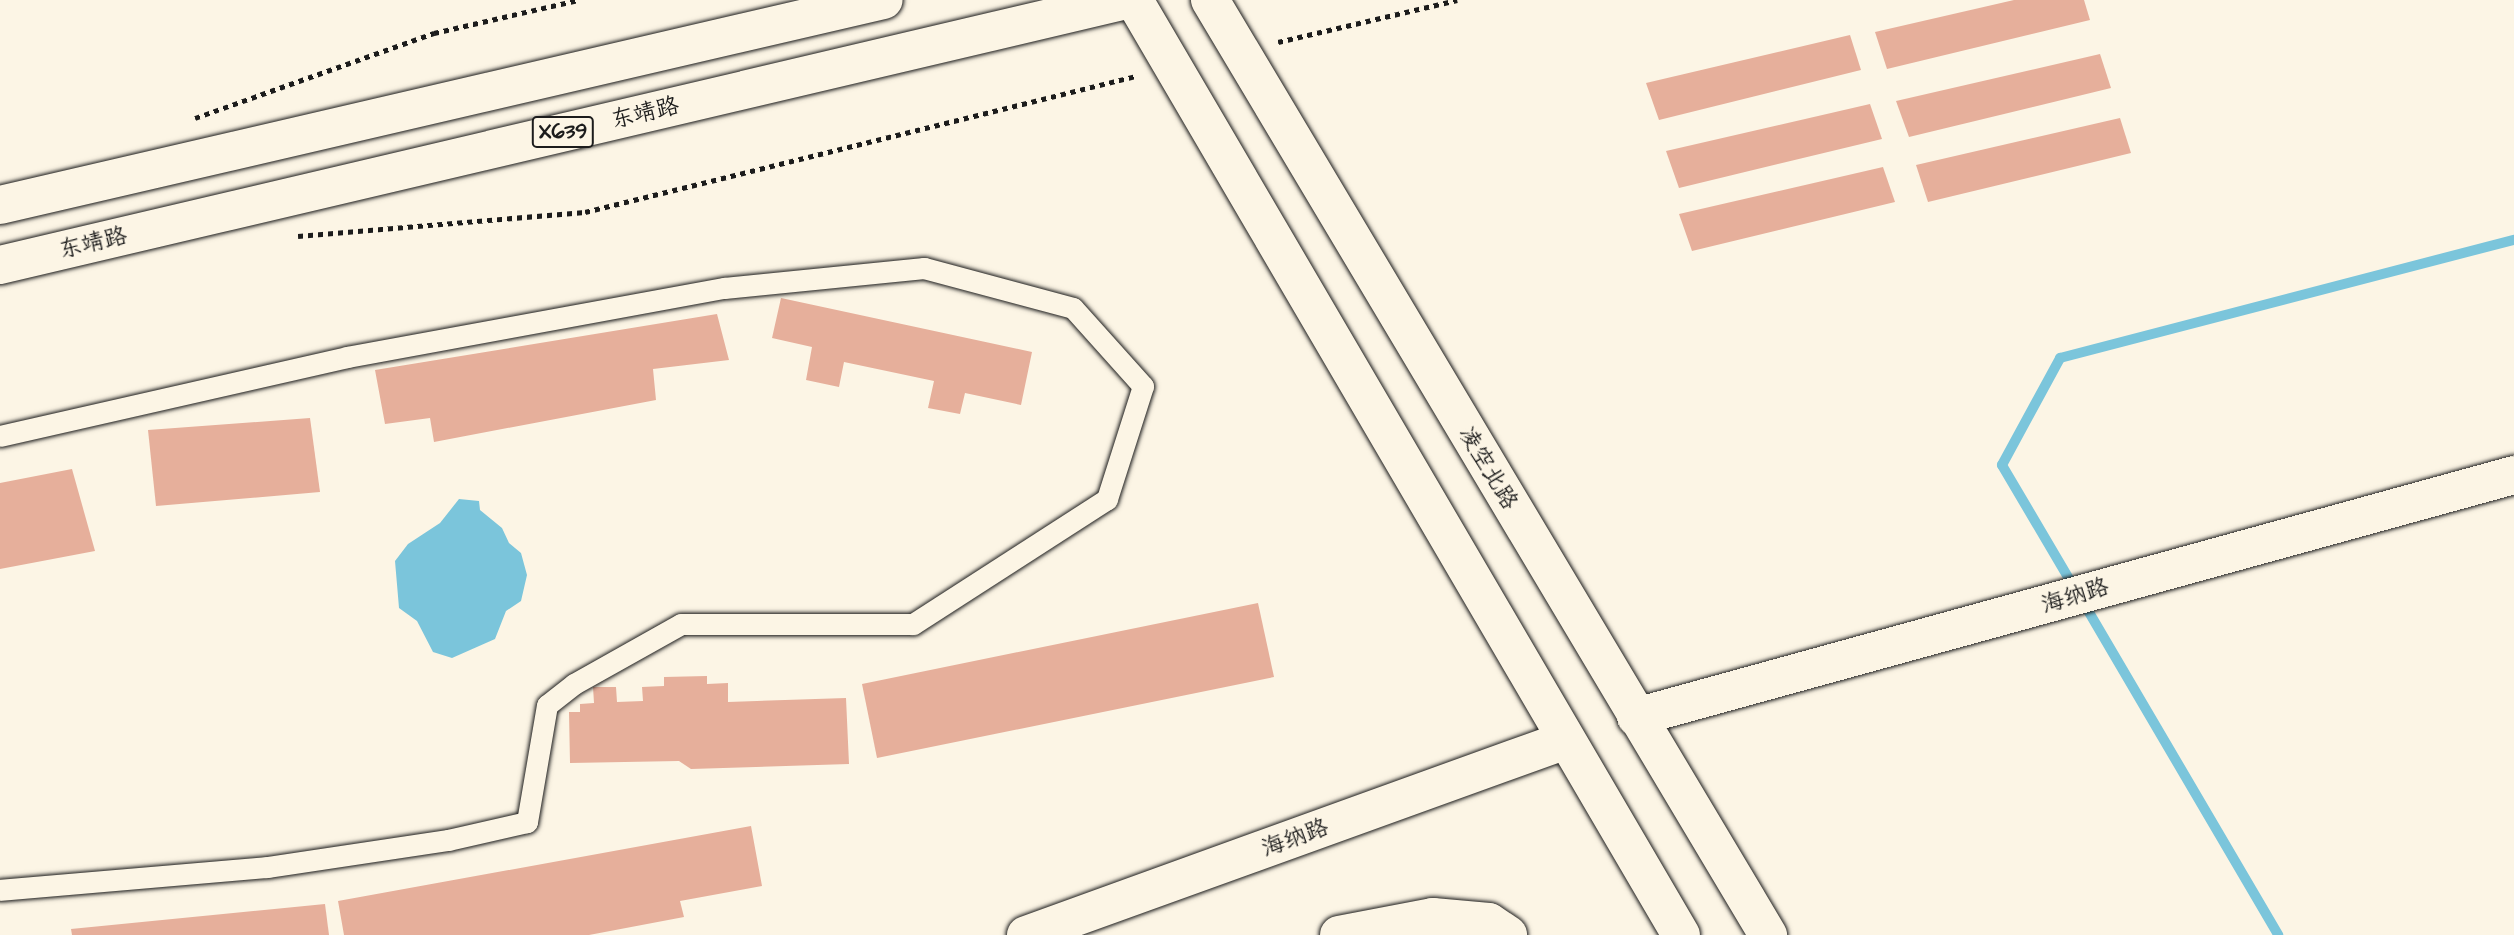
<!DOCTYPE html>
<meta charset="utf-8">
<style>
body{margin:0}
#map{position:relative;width:2514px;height:935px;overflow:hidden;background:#fcf5e5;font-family:"Architects Daughter","LXGW WenKai TC",sans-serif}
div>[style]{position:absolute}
.water>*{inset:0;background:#7bc5db}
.stream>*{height:10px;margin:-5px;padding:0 5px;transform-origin:5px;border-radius:5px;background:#7bc5db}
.building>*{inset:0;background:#e6af9b}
.path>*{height:4.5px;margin-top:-2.25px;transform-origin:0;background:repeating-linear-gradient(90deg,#1c1c1c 0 5px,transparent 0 10px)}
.roads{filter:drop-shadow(0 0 2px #1c1c1c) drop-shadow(0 0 2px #1c1c1c)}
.service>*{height:21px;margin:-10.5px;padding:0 10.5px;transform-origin:10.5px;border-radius:10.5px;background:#fcf5e5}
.minor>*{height:38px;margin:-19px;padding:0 19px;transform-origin:19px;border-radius:19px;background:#fcf5e5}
.secondary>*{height:38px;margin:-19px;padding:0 19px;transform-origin:19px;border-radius:19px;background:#fcf5e5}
.primary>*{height:38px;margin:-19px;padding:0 19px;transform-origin:19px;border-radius:19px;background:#fcf5e5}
span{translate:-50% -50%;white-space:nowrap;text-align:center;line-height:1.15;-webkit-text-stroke:6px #fcf5e5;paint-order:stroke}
.shield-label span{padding:2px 5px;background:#fcf5e5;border:2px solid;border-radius:5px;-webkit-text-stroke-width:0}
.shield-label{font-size:21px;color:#1c1c1c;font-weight:700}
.street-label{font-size:23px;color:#1c1c1c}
</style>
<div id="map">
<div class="water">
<i style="clip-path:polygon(459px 499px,479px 501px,480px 510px,502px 528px,509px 543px,521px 553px,527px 575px,521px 601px,506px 611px,495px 639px,452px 658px,433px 652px,417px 621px,399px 608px,395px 561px,408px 544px,440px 523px)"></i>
</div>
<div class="stream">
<i style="left:2075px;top:589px;width:144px;rotate:-120.5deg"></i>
<i style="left:2002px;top:465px;width:122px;rotate:-61.5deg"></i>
<i style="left:2060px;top:358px;width:469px;rotate:-14.6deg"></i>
<i style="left:2083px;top:602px;width:386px;rotate:59.6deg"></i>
</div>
<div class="building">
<i style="clip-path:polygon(2014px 0,2084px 0,2090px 20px,1887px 69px,1875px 32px)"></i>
<i style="clip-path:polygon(1850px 35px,1861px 70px,1659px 120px,1646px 83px)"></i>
<i style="clip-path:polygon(2100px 54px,2111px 88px,1909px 137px,1896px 101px)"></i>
<i style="clip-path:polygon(1870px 104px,1882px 139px,1679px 188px,1666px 151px)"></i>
<i style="clip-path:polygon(2120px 118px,2131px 153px,1928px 202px,1916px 165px)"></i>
<i style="clip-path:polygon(1883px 167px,1895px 202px,1692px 251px,1679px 214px)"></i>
<i style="clip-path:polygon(781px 298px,1032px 352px,1021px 405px,965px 393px,960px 414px,928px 408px,934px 381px,844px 362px,839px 387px,806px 380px,812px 347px,772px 338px)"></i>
<i style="clip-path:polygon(717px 314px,729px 360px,653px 369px,656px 400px,434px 442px,430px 418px,385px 424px,375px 370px)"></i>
<i style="clip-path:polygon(310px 418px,320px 492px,156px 506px,148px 430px)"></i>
<i style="clip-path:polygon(72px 469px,95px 551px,0 569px,0 483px)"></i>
<i style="clip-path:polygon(1258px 603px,1274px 677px,877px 758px,862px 684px)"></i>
<i style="clip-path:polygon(707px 676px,707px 684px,728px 683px,728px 702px,846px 698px,849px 764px,691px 769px,679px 761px,570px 763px,569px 712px,580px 712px,580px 704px,594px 703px,593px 687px,616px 687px,617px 702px,643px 701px,642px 687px,664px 686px,664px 677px)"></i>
<i style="clip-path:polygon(751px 826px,762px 886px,680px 901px,684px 917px,589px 935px,344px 935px,338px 901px)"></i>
<i style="clip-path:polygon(325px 904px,329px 935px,72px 935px,71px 929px)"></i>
</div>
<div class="path">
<i style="left:1278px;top:42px;width:184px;rotate:-13.2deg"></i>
<i style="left:195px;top:118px;width:254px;rotate:-19.6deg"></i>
<i style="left:434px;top:33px;width:148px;rotate:-12.9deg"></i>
<i style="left:298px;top:236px;width:288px;rotate:-4.8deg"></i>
<i style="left:585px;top:212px;width:568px;rotate:-13.86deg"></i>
</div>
<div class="roads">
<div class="service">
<i style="left:0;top:436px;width:356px;rotate:-12.8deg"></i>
<i style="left:347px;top:357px;width:383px;rotate:-10.4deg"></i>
<i style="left:724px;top:288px;width:201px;rotate:-5.7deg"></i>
<i style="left:924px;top:268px;width:154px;rotate:15deg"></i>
<i style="left:1073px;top:308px;width:105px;rotate:48.1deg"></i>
<i style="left:1143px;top:386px;width:119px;rotate:107.7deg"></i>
<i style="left:1107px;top:499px;width:231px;rotate:147.2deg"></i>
<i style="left:913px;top:624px;width:232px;rotate:180deg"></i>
<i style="left:681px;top:624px;width:123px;rotate:150.7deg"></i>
<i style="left:574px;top:684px;width:34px;rotate:142deg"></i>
<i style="left:547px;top:705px;width:119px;rotate:99.7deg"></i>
<i style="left:527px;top:822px;width:81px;rotate:167.2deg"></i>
<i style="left:448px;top:840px;width:183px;rotate:171.5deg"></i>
<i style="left:267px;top:867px;width:268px;rotate:175.1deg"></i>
</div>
<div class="minor">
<i style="left:1636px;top:717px;width:911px;rotate:-15.41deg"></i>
<i style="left:1026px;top:935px;width:571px;rotate:-19.86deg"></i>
<i style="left:1339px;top:935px;width:96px;rotate:-10.8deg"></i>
<i style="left:1433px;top:917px;width:56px;rotate:5.1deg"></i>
<i style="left:1489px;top:922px;width:23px;rotate:34deg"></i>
</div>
<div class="secondary">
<i style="left:1134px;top:0;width:1083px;rotate:59.67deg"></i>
<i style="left:1210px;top:0;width:1089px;rotate:59.17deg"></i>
</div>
<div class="primary">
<i style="left:0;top:205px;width:907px;rotate:-13.06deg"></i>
<i style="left:0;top:265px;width:1157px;rotate:-13.24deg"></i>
</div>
</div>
<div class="shield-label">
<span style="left:563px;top:132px">X639</span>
</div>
<div class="street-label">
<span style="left:645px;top:113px;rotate:-13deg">东靖路</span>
<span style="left:93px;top:243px;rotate:-13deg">东靖路</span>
<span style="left:1488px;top:468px;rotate:59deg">凌空北路</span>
<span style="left:2075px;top:596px;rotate:-17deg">海纳路</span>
<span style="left:1295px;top:838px;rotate:-20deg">海纳路</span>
</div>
</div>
